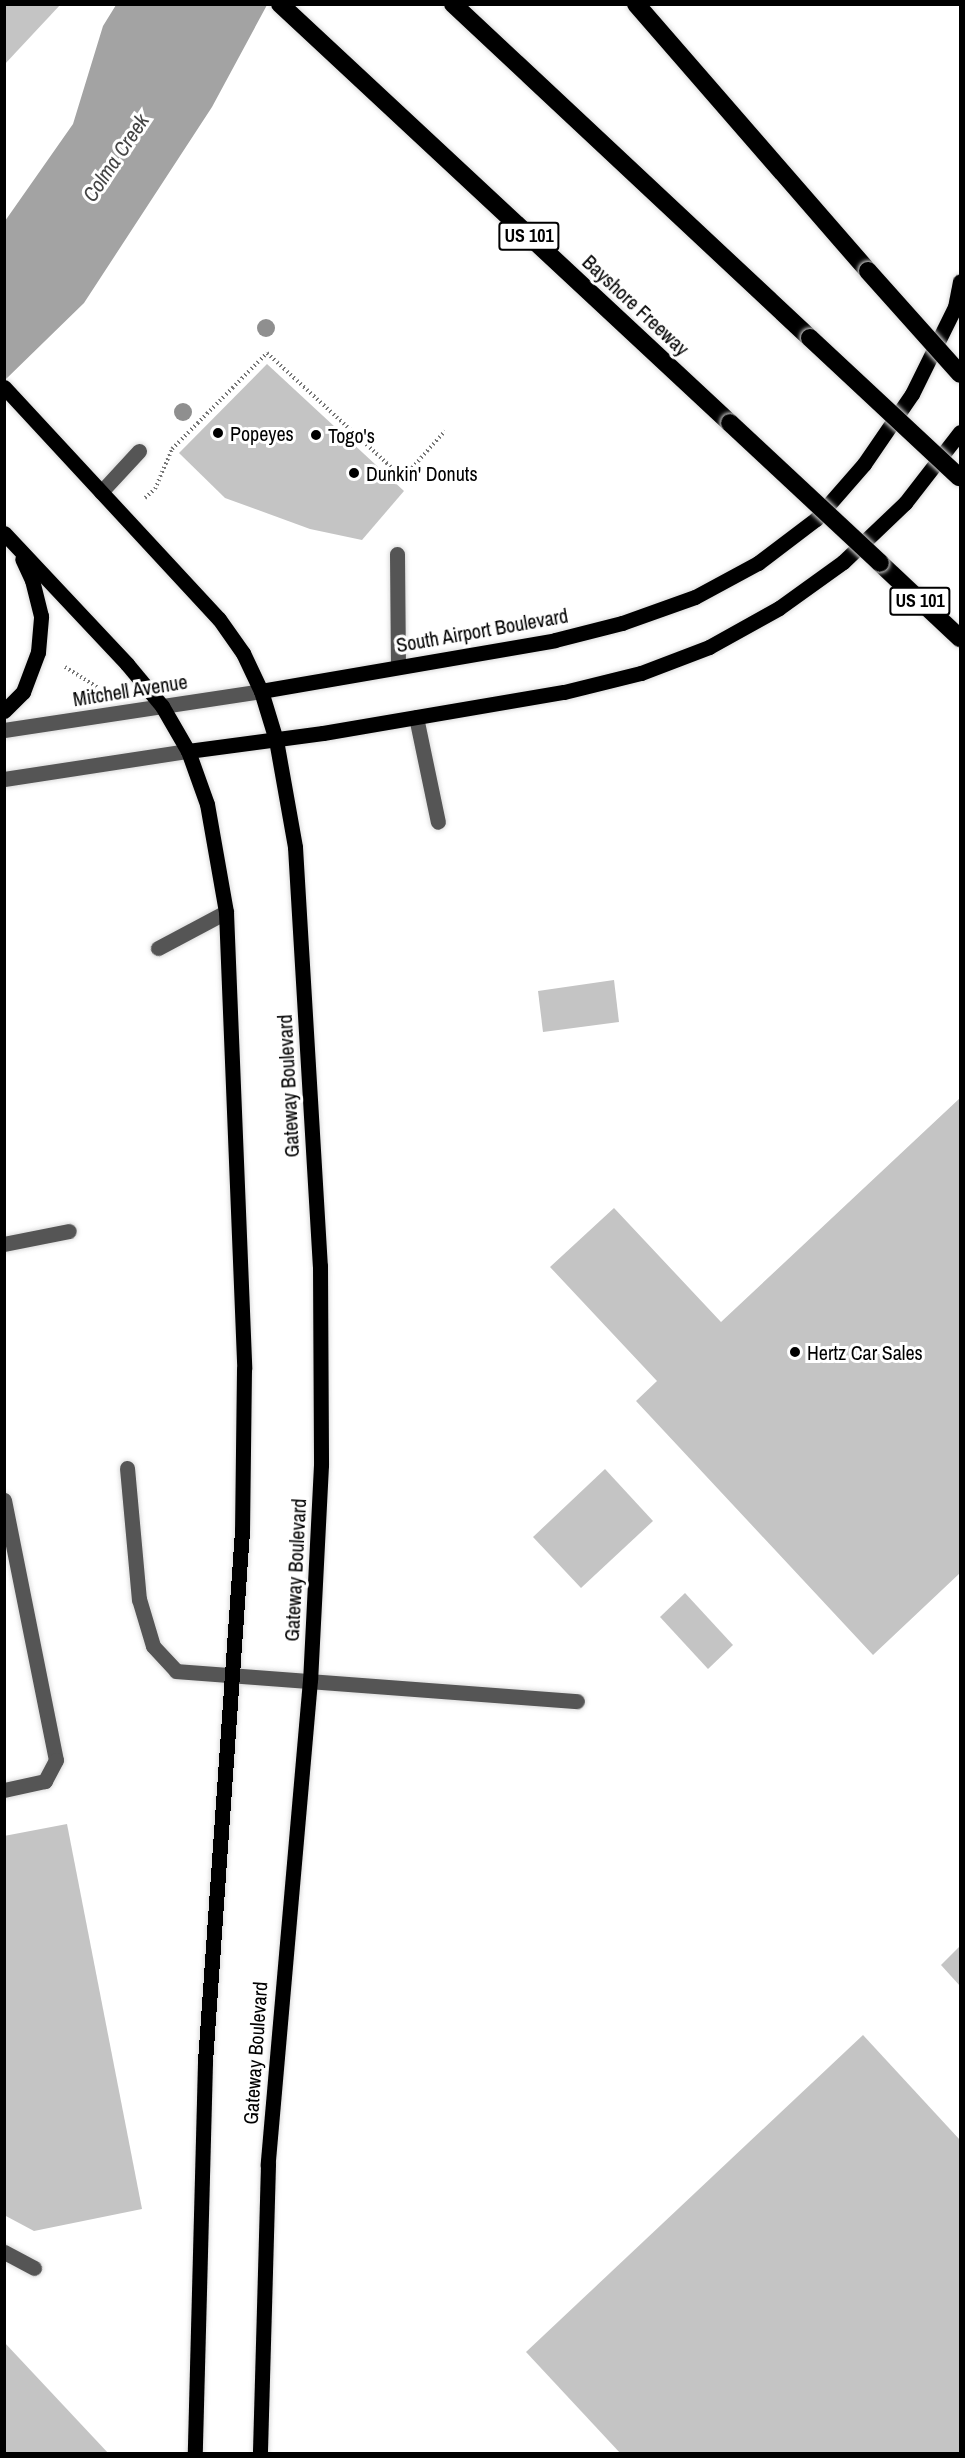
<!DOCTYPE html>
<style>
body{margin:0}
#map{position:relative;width:965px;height:2458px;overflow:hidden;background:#fff;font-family:"Archivo Narrow",sans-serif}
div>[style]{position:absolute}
.water>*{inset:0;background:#a3a3a3}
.building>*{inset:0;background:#c4c4c4}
.path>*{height:4px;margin-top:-2px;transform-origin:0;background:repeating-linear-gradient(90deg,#777 0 1.5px,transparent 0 4.5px)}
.roads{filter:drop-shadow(0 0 2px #dbdbdb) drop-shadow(0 0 2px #dbdbdb)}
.minor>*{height:15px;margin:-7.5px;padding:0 7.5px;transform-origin:7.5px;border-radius:7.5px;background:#555}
.major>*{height:15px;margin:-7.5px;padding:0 7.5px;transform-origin:7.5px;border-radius:7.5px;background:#000}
.highway>*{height:18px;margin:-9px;padding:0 9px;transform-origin:9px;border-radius:9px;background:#000}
.bridges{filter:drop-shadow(0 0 2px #dbdbdb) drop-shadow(0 0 2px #dbdbdb)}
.highway-bridge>*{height:18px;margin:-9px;padding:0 9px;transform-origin:9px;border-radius:9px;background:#000}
.trees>*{width:18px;height:18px;margin:-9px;border-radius:50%;background:#8f8f8f}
.dots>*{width:16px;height:16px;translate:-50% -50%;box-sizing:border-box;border:3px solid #fff;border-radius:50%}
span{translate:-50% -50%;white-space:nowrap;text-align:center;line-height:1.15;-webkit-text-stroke:6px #fff;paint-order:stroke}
.shield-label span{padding:2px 4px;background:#fff;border:2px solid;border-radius:4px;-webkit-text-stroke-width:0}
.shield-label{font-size:18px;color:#000;font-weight:700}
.street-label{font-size:20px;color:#000}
.poi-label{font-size:20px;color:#000}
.left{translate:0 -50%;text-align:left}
.water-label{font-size:21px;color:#444;font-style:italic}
.frame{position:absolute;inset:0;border:6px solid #000;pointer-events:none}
</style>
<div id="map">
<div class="water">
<i style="clip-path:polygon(116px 5px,267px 5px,212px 107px,84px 303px,5px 380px,5px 221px,73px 124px,103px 26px)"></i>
</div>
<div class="building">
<i style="clip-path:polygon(4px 4px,61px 4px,4px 65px)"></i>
<i style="clip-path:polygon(267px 364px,404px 491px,362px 540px,310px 529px,225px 498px,179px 453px)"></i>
<i style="clip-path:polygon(614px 980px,619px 1022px,543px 1032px,538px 991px)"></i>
<i style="clip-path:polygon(960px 1098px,960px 1573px,873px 1655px,636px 1401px,657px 1381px,550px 1267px,614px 1208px,721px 1322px)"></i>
<i style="clip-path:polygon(605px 1469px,653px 1521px,581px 1588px,533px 1537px)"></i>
<i style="clip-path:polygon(685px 1593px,733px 1645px,708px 1669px,660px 1617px)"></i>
<i style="clip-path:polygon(67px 1824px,142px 2209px,34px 2231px,4px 2215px,4px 1836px)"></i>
<i style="clip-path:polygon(960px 1946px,960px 1986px,941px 1965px)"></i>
<i style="clip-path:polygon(863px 2035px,960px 2140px,960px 2454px,621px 2454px,526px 2352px)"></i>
<i style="clip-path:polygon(4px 2342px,109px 2454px,4px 2454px)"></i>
</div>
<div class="path">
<i style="left:145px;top:498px;width:13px;rotate:-42deg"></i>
<i style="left:155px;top:489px;width:43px;rotate:-67deg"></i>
<i style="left:172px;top:449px;width:135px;rotate:-45.3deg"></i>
<i style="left:267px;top:353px;width:185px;rotate:42.6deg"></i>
<i style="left:403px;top:478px;width:63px;rotate:-48.2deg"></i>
<i style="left:65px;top:667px;width:38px;rotate:32deg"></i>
</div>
<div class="roads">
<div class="minor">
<i style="left:101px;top:492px;width:56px;rotate:-47.2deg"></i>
<i style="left:397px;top:554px;width:113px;rotate:89.5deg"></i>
<i style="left:416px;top:717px;width:107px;rotate:78.2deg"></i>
<i style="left:4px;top:730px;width:260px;rotate:-8.6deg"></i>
<i style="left:4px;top:779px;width:186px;rotate:-8.7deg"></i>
<i style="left:158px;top:948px;width:77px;rotate:-27.9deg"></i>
<i style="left:4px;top:1244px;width:66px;rotate:-11.3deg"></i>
<i style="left:127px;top:1468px;width:132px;rotate:84.8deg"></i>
<i style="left:139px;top:1599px;width:49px;rotate:73.4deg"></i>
<i style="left:153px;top:1646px;width:34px;rotate:47deg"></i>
<i style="left:176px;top:1671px;width:402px;rotate:4.3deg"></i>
<i style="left:4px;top:1500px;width:265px;rotate:78.7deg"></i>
<i style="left:56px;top:1760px;width:24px;rotate:118deg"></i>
<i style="left:45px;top:1781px;width:42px;rotate:167.6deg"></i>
<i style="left:4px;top:2252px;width:34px;rotate:28deg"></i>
</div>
<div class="major">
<i style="left:955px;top:307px;width:26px;rotate:-79deg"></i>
<i style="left:4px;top:387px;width:316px;rotate:47.2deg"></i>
<i style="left:219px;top:619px;width:42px;rotate:54.8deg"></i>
<i style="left:243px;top:653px;width:42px;rotate:64.7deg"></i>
<i style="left:261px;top:691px;width:51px;rotate:73deg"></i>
<i style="left:276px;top:740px;width:109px;rotate:79.9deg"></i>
<i style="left:295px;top:847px;width:420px;rotate:86.6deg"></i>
<i style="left:320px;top:1266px;width:199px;rotate:89.7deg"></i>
<i style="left:321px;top:1465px;width:215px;rotate:92.9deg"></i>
<i style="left:310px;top:1680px;width:486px;rotate:95deg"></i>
<i style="left:268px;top:2164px;width:290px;rotate:91.6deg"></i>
<i style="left:4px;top:533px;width:180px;rotate:46.8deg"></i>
<i style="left:127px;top:664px;width:55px;rotate:50.2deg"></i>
<i style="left:162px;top:706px;width:52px;rotate:60deg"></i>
<i style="left:188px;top:751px;width:56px;rotate:70.3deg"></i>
<i style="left:207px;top:804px;width:110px;rotate:80deg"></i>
<i style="left:226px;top:912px;width:457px;rotate:87.7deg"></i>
<i style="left:244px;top:1369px;width:162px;rotate:90.7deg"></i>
<i style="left:242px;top:1531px;width:532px;rotate:93.99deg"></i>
<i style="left:205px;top:2062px;width:392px;rotate:91.5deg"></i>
<i style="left:261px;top:691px;width:298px;rotate:-9.8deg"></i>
<i style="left:555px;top:640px;width:69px;rotate:-14.2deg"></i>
<i style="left:622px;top:623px;width:77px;rotate:-19.6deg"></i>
<i style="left:695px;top:597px;width:72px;rotate:-28.4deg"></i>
<i style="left:758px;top:563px;width:73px;rotate:-37.2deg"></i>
<i style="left:816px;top:519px;width:73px;rotate:-48.9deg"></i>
<i style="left:864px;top:464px;width:85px;rotate:-55.6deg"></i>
<i style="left:912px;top:394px;width:108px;rotate:-63.7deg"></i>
<i style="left:4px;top:711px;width:27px;rotate:-45deg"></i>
<i style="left:23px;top:692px;width:43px;rotate:-69.4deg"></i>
<i style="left:38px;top:652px;width:36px;rotate:-85deg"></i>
<i style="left:41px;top:616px;width:37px;rotate:-104deg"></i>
<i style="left:32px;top:580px;width:23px;rotate:-115deg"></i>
<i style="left:188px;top:751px;width:136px;rotate:-7.6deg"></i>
<i style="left:323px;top:733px;width:244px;rotate:-9.7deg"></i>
<i style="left:564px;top:692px;width:79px;rotate:-13.9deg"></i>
<i style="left:641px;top:673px;width:73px;rotate:-20.9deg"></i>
<i style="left:709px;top:647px;width:80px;rotate:-29.1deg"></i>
<i style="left:779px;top:608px;width:79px;rotate:-35.7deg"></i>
<i style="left:843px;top:562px;width:86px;rotate:-43.6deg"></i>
<i style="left:905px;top:503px;width:90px;rotate:-52.2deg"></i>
</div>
<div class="highway">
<i style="left:280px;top:4px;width:615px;rotate:42.96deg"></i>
<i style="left:453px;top:4px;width:489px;rotate:43.1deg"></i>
<i style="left:636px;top:4px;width:354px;rotate:49deg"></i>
<i style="left:880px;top:563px;width:110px;rotate:43.2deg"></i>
</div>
</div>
<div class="bridges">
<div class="highway-bridge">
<i style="left:868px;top:271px;width:138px;rotate:48.2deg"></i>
<i style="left:810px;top:338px;width:204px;rotate:43deg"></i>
<i style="left:730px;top:423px;width:205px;rotate:43deg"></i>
</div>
</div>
<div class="trees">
<i style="left:266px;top:328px"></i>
<i style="left:183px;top:412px"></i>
</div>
<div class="dots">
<i style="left:218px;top:433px;background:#000"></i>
<i style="left:316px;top:435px;background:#000"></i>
<i style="left:354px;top:473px;background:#000"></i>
<i style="left:795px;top:1352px;background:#000"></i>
</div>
<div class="shield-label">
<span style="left:529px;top:236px">US 101</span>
<span style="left:920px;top:601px">US 101</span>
</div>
<div class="street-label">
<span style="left:636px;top:305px;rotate:43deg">Bayshore Freeway</span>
<span style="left:482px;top:630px;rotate:-10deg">South Airport Boulevard</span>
<span style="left:130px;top:690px;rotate:-9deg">Mitchell Avenue</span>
<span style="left:288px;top:1086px;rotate:-93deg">Gateway Boulevard</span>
<span style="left:295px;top:1570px;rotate:-87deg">Gateway Boulevard</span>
<span style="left:255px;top:2053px;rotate:-86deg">Gateway Boulevard</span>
</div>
<div class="poi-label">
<span class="left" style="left:230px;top:433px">Popeyes</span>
<span class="left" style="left:328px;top:435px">Togo's</span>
<span class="left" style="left:366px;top:473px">Dunkin' Donuts</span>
<span class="left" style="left:807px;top:1352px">Hertz Car Sales</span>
</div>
<div class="water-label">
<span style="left:116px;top:158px;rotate:-56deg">Colma Creek</span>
</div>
<div class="frame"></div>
</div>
